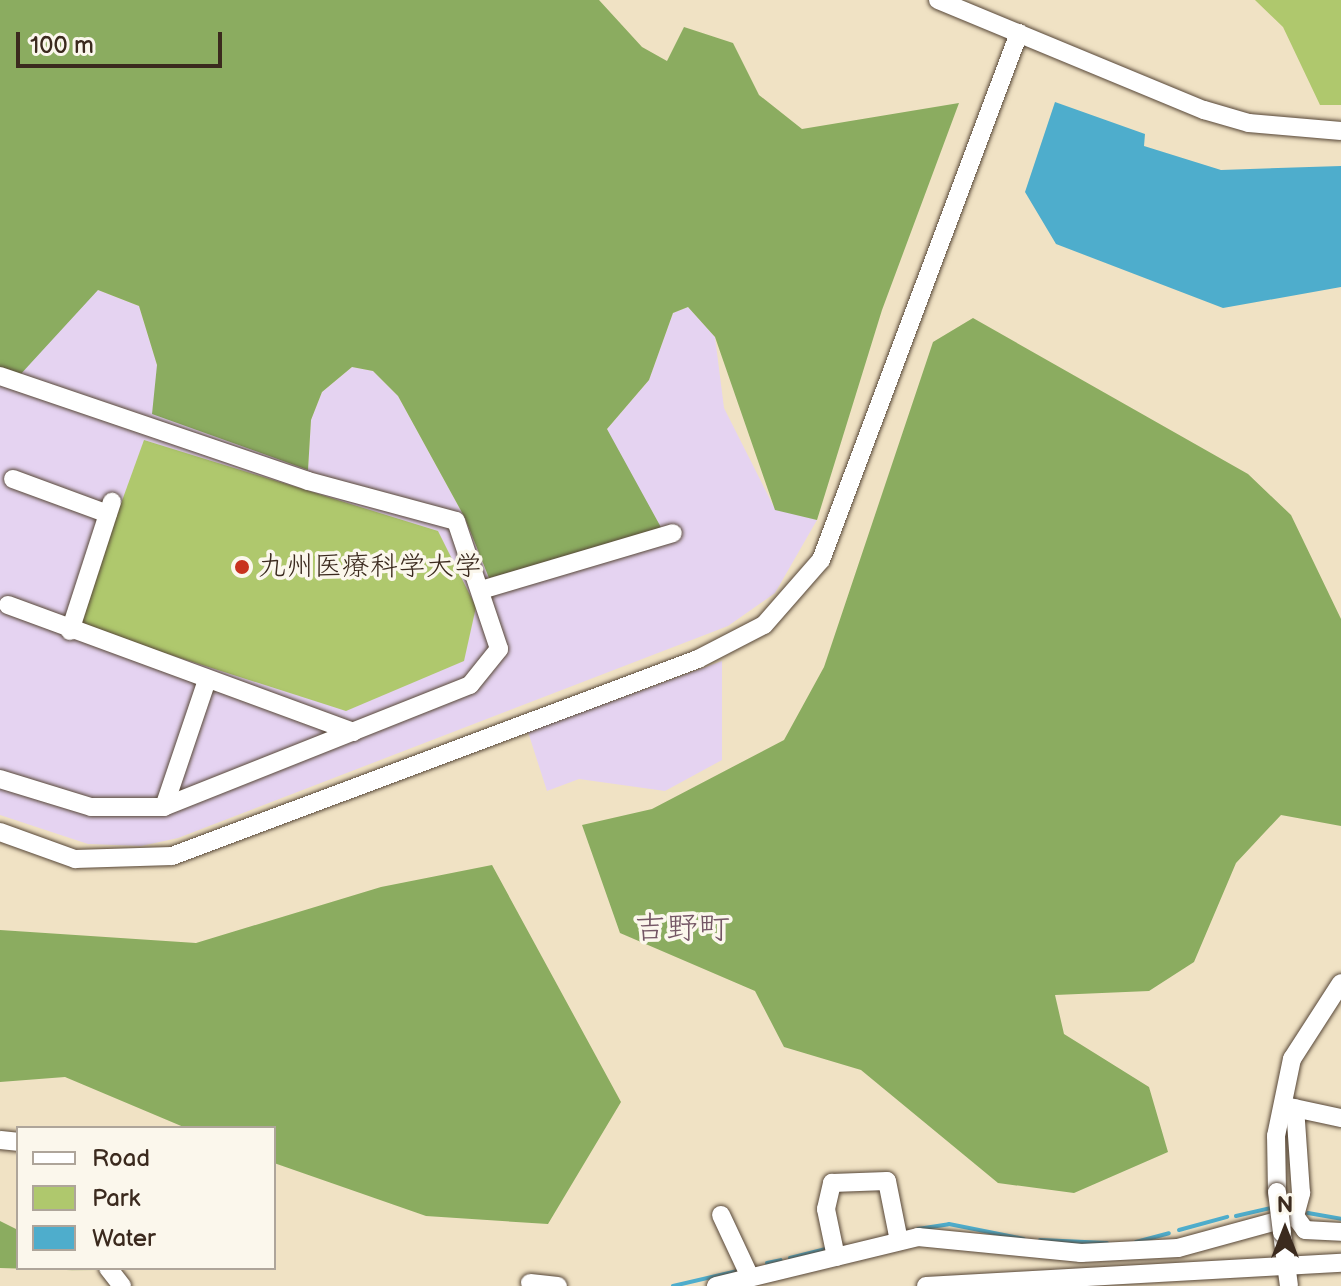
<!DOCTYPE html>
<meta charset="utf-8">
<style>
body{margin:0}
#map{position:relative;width:1341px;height:1286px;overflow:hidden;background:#f0e2c4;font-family:"Balsamiq Sans","Klee One",sans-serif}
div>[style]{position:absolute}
.built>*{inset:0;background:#e5d3f1}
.green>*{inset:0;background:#afc86d}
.forest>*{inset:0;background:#8bac60}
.water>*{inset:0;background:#4eadcc}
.stream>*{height:4px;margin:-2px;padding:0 2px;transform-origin:2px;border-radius:2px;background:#4eadcc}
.roads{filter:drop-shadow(0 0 2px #564637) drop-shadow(0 0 2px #564637)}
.minor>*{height:18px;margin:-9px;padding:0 9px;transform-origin:9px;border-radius:9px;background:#fff}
.bridges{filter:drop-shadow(0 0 2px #564637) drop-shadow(0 0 2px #564637)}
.minor-bridge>*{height:18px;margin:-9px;padding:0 9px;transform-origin:9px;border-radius:9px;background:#fff}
.dots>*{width:22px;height:22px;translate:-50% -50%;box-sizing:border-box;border:4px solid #fbf7ec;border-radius:50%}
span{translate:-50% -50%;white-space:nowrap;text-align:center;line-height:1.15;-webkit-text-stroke:7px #fbf7ec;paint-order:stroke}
.poi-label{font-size:28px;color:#3b2a1e}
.left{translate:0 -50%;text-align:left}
.quarter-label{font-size:32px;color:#745665}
.legend{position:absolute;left:16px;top:1126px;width:260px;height:144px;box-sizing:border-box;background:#fbf7ec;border:2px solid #aea59a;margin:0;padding:10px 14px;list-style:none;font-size:24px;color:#3b2a1e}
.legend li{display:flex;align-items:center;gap:16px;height:40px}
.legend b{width:40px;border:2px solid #aea59a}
.north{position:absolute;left:1245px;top:1190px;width:80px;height:80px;-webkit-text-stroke:6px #fbf7ec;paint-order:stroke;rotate:0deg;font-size:22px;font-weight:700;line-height:32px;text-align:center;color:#3b2a1e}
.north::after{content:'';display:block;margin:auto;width:28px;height:36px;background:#3b2a1e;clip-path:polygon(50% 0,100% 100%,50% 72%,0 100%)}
.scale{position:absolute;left:16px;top:32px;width:206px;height:36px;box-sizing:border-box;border:4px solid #3b2a1e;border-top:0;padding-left:10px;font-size:24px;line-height:28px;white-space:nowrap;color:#3b2a1e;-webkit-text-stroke:6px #fbf7ec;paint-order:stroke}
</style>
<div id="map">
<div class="built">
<i style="clip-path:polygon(98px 290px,139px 306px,157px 365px,308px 469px,311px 420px,322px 392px,352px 367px,373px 371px,398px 396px,465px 518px,489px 578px,620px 460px,607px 429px,649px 380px,673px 313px,688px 307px,715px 337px,724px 408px,775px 509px,817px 520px,775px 593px,728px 626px,178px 838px,141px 846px,88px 844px,0 815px,0 370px)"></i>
<i style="clip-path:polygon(722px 661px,722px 760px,665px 791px,579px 779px,547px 791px,528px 732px)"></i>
</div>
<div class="green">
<i style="clip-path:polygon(1255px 0,1341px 0,1341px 105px,1320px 105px,1283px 27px)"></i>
<i style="clip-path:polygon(144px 440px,438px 531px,476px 607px,464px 661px,346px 711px,77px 625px)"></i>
</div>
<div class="forest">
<i style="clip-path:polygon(0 0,599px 0,642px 47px,667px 61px,684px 27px,733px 43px,759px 95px,802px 129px,959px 103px,882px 310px,817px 520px,775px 510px,715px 337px,688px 307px,673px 313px,649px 380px,607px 429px,663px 531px,489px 578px,465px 518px,398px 396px,373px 371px,352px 367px,322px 392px,311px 420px,308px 470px,152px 414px,157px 365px,139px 306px,98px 290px,19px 376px,0 370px)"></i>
<i style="clip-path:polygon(973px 318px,1248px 474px,1291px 515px,1341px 619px,1341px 826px,1281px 815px,1236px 863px,1194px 962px,1149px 991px,1055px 995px,1064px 1034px,1149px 1087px,1168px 1152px,1074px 1193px,998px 1183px,861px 1070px,784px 1047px,755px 991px,620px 933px,582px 825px,652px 809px,784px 740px,824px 667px,933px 342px)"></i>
<i style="clip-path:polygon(492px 865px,621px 1102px,548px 1224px,426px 1216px,274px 1163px,274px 1128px,186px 1128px,65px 1077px,0 1082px,0 930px,196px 943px,381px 887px)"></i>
<i style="clip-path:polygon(0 1221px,18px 1230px,18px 1268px,99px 1271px,0 1268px)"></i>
</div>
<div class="water">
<i style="clip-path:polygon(1055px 102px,1145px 134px,1144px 146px,1221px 170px,1341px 166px,1341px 287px,1223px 308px,1056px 244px,1025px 192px)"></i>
</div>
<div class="stream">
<i style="left:1308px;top:1213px;width:34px;rotate:10deg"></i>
<i style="left:1236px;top:1216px;width:35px;rotate:-13deg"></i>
<i style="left:918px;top:1229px;width:31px;rotate:-9deg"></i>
<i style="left:949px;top:1224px;width:76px;rotate:11.3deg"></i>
<i style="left:1179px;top:1230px;width:50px;rotate:-15.2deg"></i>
<i style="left:1040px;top:1240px;width:67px;rotate:2.6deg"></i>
<i style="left:1136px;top:1242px;width:34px;rotate:-15deg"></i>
<i style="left:790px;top:1258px;width:38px;rotate:-14deg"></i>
<i style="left:767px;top:1263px;width:14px;rotate:-12deg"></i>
<i style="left:673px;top:1286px;width:71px;rotate:-13.1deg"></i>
</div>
<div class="roads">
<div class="minor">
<i style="left:938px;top:0;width:288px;rotate:22.5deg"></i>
<i style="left:1204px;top:110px;width:47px;rotate:16.1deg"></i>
<i style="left:1249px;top:123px;width:92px;rotate:5deg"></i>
<i style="left:0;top:376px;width:325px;rotate:18.8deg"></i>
<i style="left:308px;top:481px;width:153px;rotate:15.1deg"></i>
<i style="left:456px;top:521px;width:135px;rotate:71.4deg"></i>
<i style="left:499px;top:649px;width:46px;rotate:128.9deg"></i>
<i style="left:470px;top:685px;width:329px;rotate:158.3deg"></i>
<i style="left:164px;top:807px;width:73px;rotate:180deg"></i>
<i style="left:91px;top:807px;width:95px;rotate:-162.9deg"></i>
<i style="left:13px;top:479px;width:101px;rotate:20.2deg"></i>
<i style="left:481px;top:590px;width:200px;rotate:-16.5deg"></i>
<i style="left:8px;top:605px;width:368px;rotate:20.2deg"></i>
<i style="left:70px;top:631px;width:136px;rotate:-72deg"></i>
<i style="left:164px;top:807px;width:134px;rotate:-71.3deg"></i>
<i style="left:0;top:832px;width:80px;rotate:19.8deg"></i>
<i style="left:75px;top:859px;width:97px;rotate:-1.8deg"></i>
<i style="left:172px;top:856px;width:562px;rotate:-20.53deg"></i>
<i style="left:698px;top:659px;width:74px;rotate:-27.3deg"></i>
<i style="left:764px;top:625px;width:86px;rotate:-48.8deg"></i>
<i style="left:821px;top:560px;width:563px;rotate:-69.41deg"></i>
<i style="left:1285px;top:1106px;width:57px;rotate:12.1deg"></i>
<i style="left:0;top:1140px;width:18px;rotate:6deg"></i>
<i style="left:1277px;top:1192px;width:56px;rotate:-91deg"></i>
<i style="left:1276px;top:1136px;width:79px;rotate:-78.3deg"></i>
<i style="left:1292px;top:1059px;width:90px;rotate:-57.2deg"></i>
<i style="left:721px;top:1215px;width:68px;rotate:64.9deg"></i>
<i style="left:1295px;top:1216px;width:24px;rotate:-75deg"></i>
<i style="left:1301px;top:1193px;width:85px;rotate:-94deg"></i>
<i style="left:1282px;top:1233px;width:53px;rotate:82.5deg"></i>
<i style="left:836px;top:1257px;width:49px;rotate:-101.8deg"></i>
<i style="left:826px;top:1209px;width:27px;rotate:-77deg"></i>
<i style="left:832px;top:1183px;width:55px;rotate:-2.1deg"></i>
<i style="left:887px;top:1181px;width:61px;rotate:78.7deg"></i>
<i style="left:108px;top:1268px;width:23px;rotate:52deg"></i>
<i style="left:530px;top:1283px;width:28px;rotate:6deg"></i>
<i style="left:716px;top:1286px;width:208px;rotate:-13.6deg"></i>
<i style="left:918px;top:1237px;width:164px;rotate:5.6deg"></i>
<i style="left:1081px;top:1253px;width:97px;rotate:-3deg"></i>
<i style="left:1178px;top:1248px;width:121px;rotate:-15.3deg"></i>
<i style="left:1295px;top:1216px;width:17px;rotate:54deg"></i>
<i style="left:1305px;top:1230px;width:36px;rotate:3deg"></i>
<i style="left:926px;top:1286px;width:416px;rotate:-3.2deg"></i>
</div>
</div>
<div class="bridges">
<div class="minor-bridge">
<i style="left:1277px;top:1192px;width:41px;rotate:83deg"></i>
</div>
</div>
<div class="dots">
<i style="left:242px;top:567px;background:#c8321e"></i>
</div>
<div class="poi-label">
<span class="left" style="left:258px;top:567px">九州医療科学大学</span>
</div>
<div class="quarter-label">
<span style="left:682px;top:929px">吉野町</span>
</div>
<ul class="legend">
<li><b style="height:10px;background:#fff"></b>Road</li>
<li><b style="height:22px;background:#afc86d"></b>Park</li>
<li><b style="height:22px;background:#4eadcc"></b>Water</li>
</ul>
<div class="north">N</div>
<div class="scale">100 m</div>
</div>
